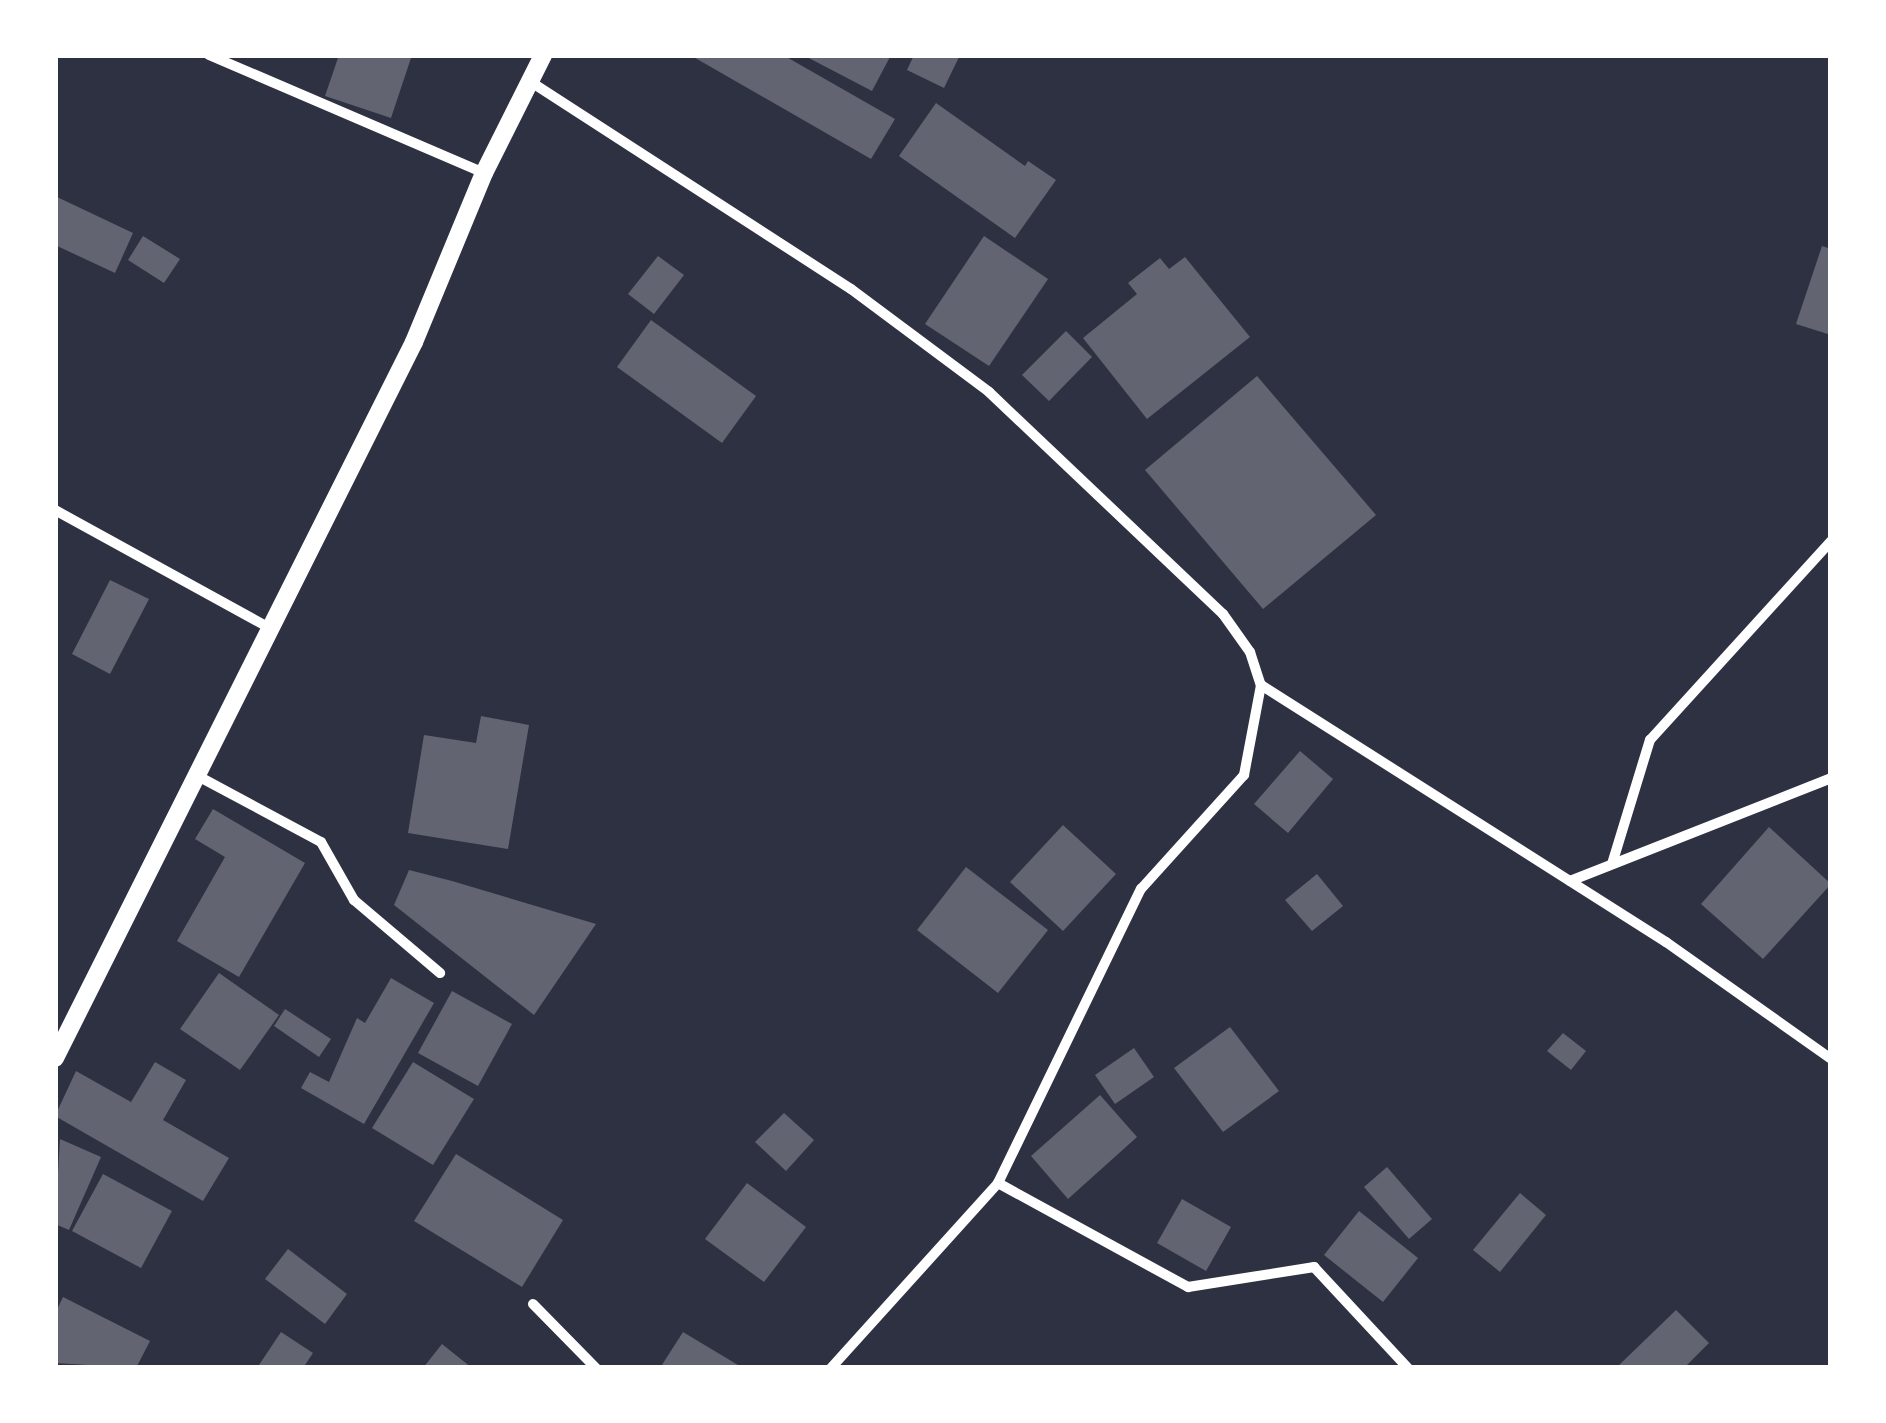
<!DOCTYPE html>
<style>
body{margin:0}
#map{position:relative;width:1886px;height:1423px;overflow:hidden;background:#2d3142;font-family:"DM Sans",sans-serif}
div>[style]{position:absolute}
.building>*{inset:0;background:#626471}
.minor>*{height:10px;margin:-5px;padding:0 5px;transform-origin:5px;border-radius:5px;background:#fff}
.tertiary>*{height:18px;margin:-9px;padding:0 9px;transform-origin:9px;border-radius:9px;background:#fff}
span{translate:-50% -50%;white-space:nowrap;text-align:center;line-height:1.15;-webkit-text-stroke:9px #fff;paint-order:stroke}
.frame{position:absolute;inset:0;border:58px solid #fff;pointer-events:none}
</style>
<div id="map">
<div class="building">
<i style="clip-path:polygon(339px 55px,412px 55px,391px 118px,325px 96px)"></i>
<i style="clip-path:polygon(690px 55px,783px 55px,895px 119px,871px 159px)"></i>
<i style="clip-path:polygon(803px 55px,891px 55px,872px 91px)"></i>
<i style="clip-path:polygon(914px 55px,960px 55px,944px 88px,907px 70px)"></i>
<i style="clip-path:polygon(936px 103px,1025px 166px,1028px 161px,1056px 180px,1015px 238px,899px 156px)"></i>
<i style="clip-path:polygon(55px 196px,133px 233px,115px 273px,55px 245px)"></i>
<i style="clip-path:polygon(143px 236px,180px 259px,164px 283px,128px 260px)"></i>
<i style="clip-path:polygon(984px 236px,1048px 279px,989px 366px,925px 324px)"></i>
<i style="clip-path:polygon(1822px 246px,1831px 249px,1831px 335px,1796px 324px)"></i>
<i style="clip-path:polygon(658px 256px,684px 275px,654px 314px,628px 294px)"></i>
<i style="clip-path:polygon(1185px 257px,1250px 337px,1147px 419px,1083px 338px,1137px 294px,1128px 283px,1160px 258px,1169px 269px)"></i>
<i style="clip-path:polygon(651px 320px,756px 396px,722px 443px,617px 367px)"></i>
<i style="clip-path:polygon(1066px 331px,1092px 357px,1049px 401px,1022px 375px)"></i>
<i style="clip-path:polygon(1257px 376px,1376px 515px,1263px 609px,1145px 470px)"></i>
<i style="clip-path:polygon(110px 580px,149px 599px,110px 674px,72px 654px)"></i>
<i style="clip-path:polygon(481px 716px,529px 725px,508px 849px,408px 833px,424px 735px,476px 743px)"></i>
<i style="clip-path:polygon(1300px 751px,1333px 779px,1288px 833px,1254px 804px)"></i>
<i style="clip-path:polygon(213px 809px,305px 863px,239px 977px,177px 941px,225px 857px,195px 839px)"></i>
<i style="clip-path:polygon(1063px 825px,1116px 874px,1063px 931px,1010px 882px)"></i>
<i style="clip-path:polygon(1769px 827px,1831px 884px,1763px 959px,1701px 904px)"></i>
<i style="clip-path:polygon(966px 867px,1048px 930px,998px 993px,917px 930px)"></i>
<i style="clip-path:polygon(409px 870px,452px 881px,596px 924px,534px 1015px,394px 905px)"></i>
<i style="clip-path:polygon(1317px 874px,1343px 906px,1312px 931px,1285px 900px)"></i>
<i style="clip-path:polygon(219px 973px,279px 1015px,240px 1070px,180px 1029px)"></i>
<i style="clip-path:polygon(391px 978px,434px 1003px,364px 1124px,301px 1088px,310px 1072px,329px 1082px,357px 1018px,365px 1023px)"></i>
<i style="clip-path:polygon(452px 991px,512px 1024px,478px 1086px,418px 1053px)"></i>
<i style="clip-path:polygon(285px 1009px,331px 1039px,319px 1057px,274px 1026px)"></i>
<i style="clip-path:polygon(1230px 1027px,1279px 1091px,1223px 1132px,1174px 1068px)"></i>
<i style="clip-path:polygon(1563px 1033px,1586px 1051px,1571px 1070px,1547px 1051px)"></i>
<i style="clip-path:polygon(1134px 1048px,1154px 1077px,1115px 1104px,1095px 1075px)"></i>
<i style="clip-path:polygon(155px 1062px,186px 1080px,163px 1120px,229px 1158px,203px 1201px,55px 1116px,76px 1071px,131px 1102px)"></i>
<i style="clip-path:polygon(413px 1062px,474px 1099px,433px 1165px,372px 1128px)"></i>
<i style="clip-path:polygon(1100px 1095px,1137px 1137px,1068px 1199px,1031px 1156px)"></i>
<i style="clip-path:polygon(784px 1113px,814px 1140px,786px 1171px,755px 1142px)"></i>
<i style="clip-path:polygon(60px 1139px,101px 1157px,69px 1230px,55px 1224px)"></i>
<i style="clip-path:polygon(456px 1154px,563px 1220px,522px 1287px,414px 1221px)"></i>
<i style="clip-path:polygon(1387px 1167px,1432px 1219px,1409px 1239px,1364px 1187px)"></i>
<i style="clip-path:polygon(103px 1174px,172px 1211px,141px 1268px,72px 1231px)"></i>
<i style="clip-path:polygon(747px 1183px,806px 1227px,764px 1282px,705px 1239px)"></i>
<i style="clip-path:polygon(1520px 1193px,1546px 1215px,1500px 1272px,1473px 1250px)"></i>
<i style="clip-path:polygon(1182px 1199px,1231px 1227px,1206px 1271px,1157px 1243px)"></i>
<i style="clip-path:polygon(1359px 1211px,1418px 1258px,1383px 1302px,1324px 1255px)"></i>
<i style="clip-path:polygon(288px 1249px,347px 1294px,325px 1324px,265px 1279px)"></i>
<i style="clip-path:polygon(63px 1297px,150px 1341px,136px 1368px,55px 1363px,55px 1314px)"></i>
<i style="clip-path:polygon(1676px 1310px,1709px 1343px,1684px 1368px,1616px 1368px)"></i>
<i style="clip-path:polygon(281px 1332px,313px 1353px,303px 1368px,257px 1368px)"></i>
<i style="clip-path:polygon(683px 1332px,743px 1368px,660px 1368px)"></i>
<i style="clip-path:polygon(442px 1344px,472px 1368px,423px 1368px)"></i>
</div>
<div class="minor">
<i style="left:209px;top:55px;width:299px;rotate:23.2deg"></i>
<i style="left:531px;top:82px;width:381px;rotate:32.9deg"></i>
<i style="left:851px;top:289px;width:172px;rotate:36.7deg"></i>
<i style="left:989px;top:392px;width:323px;rotate:43.5deg"></i>
<i style="left:1223px;top:614px;width:47px;rotate:54.6deg"></i>
<i style="left:1250px;top:652px;width:35px;rotate:72deg"></i>
<i style="left:1261px;top:685px;width:480px;rotate:32.4deg"></i>
<i style="left:1666px;top:942px;width:202px;rotate:35.3deg"></i>
<i style="left:55px;top:510px;width:245px;rotate:28.8deg"></i>
<i style="left:196px;top:775px;width:142px;rotate:28.2deg"></i>
<i style="left:321px;top:842px;width:67px;rotate:60.4deg"></i>
<i style="left:354px;top:900px;width:113px;rotate:40.3deg"></i>
<i style="left:1612px;top:864px;width:130px;rotate:-73deg"></i>
<i style="left:1650px;top:740px;width:269px;rotate:-47.7deg"></i>
<i style="left:1570px;top:881px;width:281px;rotate:-21.5deg"></i>
<i style="left:998px;top:1183px;width:217px;rotate:28.7deg"></i>
<i style="left:1188px;top:1287px;width:128px;rotate:-9deg"></i>
<i style="left:1314px;top:1267px;width:138px;rotate:47.1deg"></i>
<i style="left:533px;top:1304px;width:90px;rotate:45.5deg"></i>
<i style="left:831px;top:1368px;width:249px;rotate:-47.9deg"></i>
<i style="left:998px;top:1183px;width:327px;rotate:-64.1deg"></i>
<i style="left:1141px;top:889px;width:154px;rotate:-47.9deg"></i>
<i style="left:1244px;top:775px;width:92px;rotate:-79.3deg"></i>
</div>
<div class="tertiary">
<i style="left:55px;top:1058px;width:801px;rotate:-63.37deg"></i>
<i style="left:414px;top:342px;width:183px;rotate:-67.5deg"></i>
<i style="left:484px;top:173px;width:132px;rotate:-63.4deg"></i>
</div>
<div class="frame"></div>
</div>
